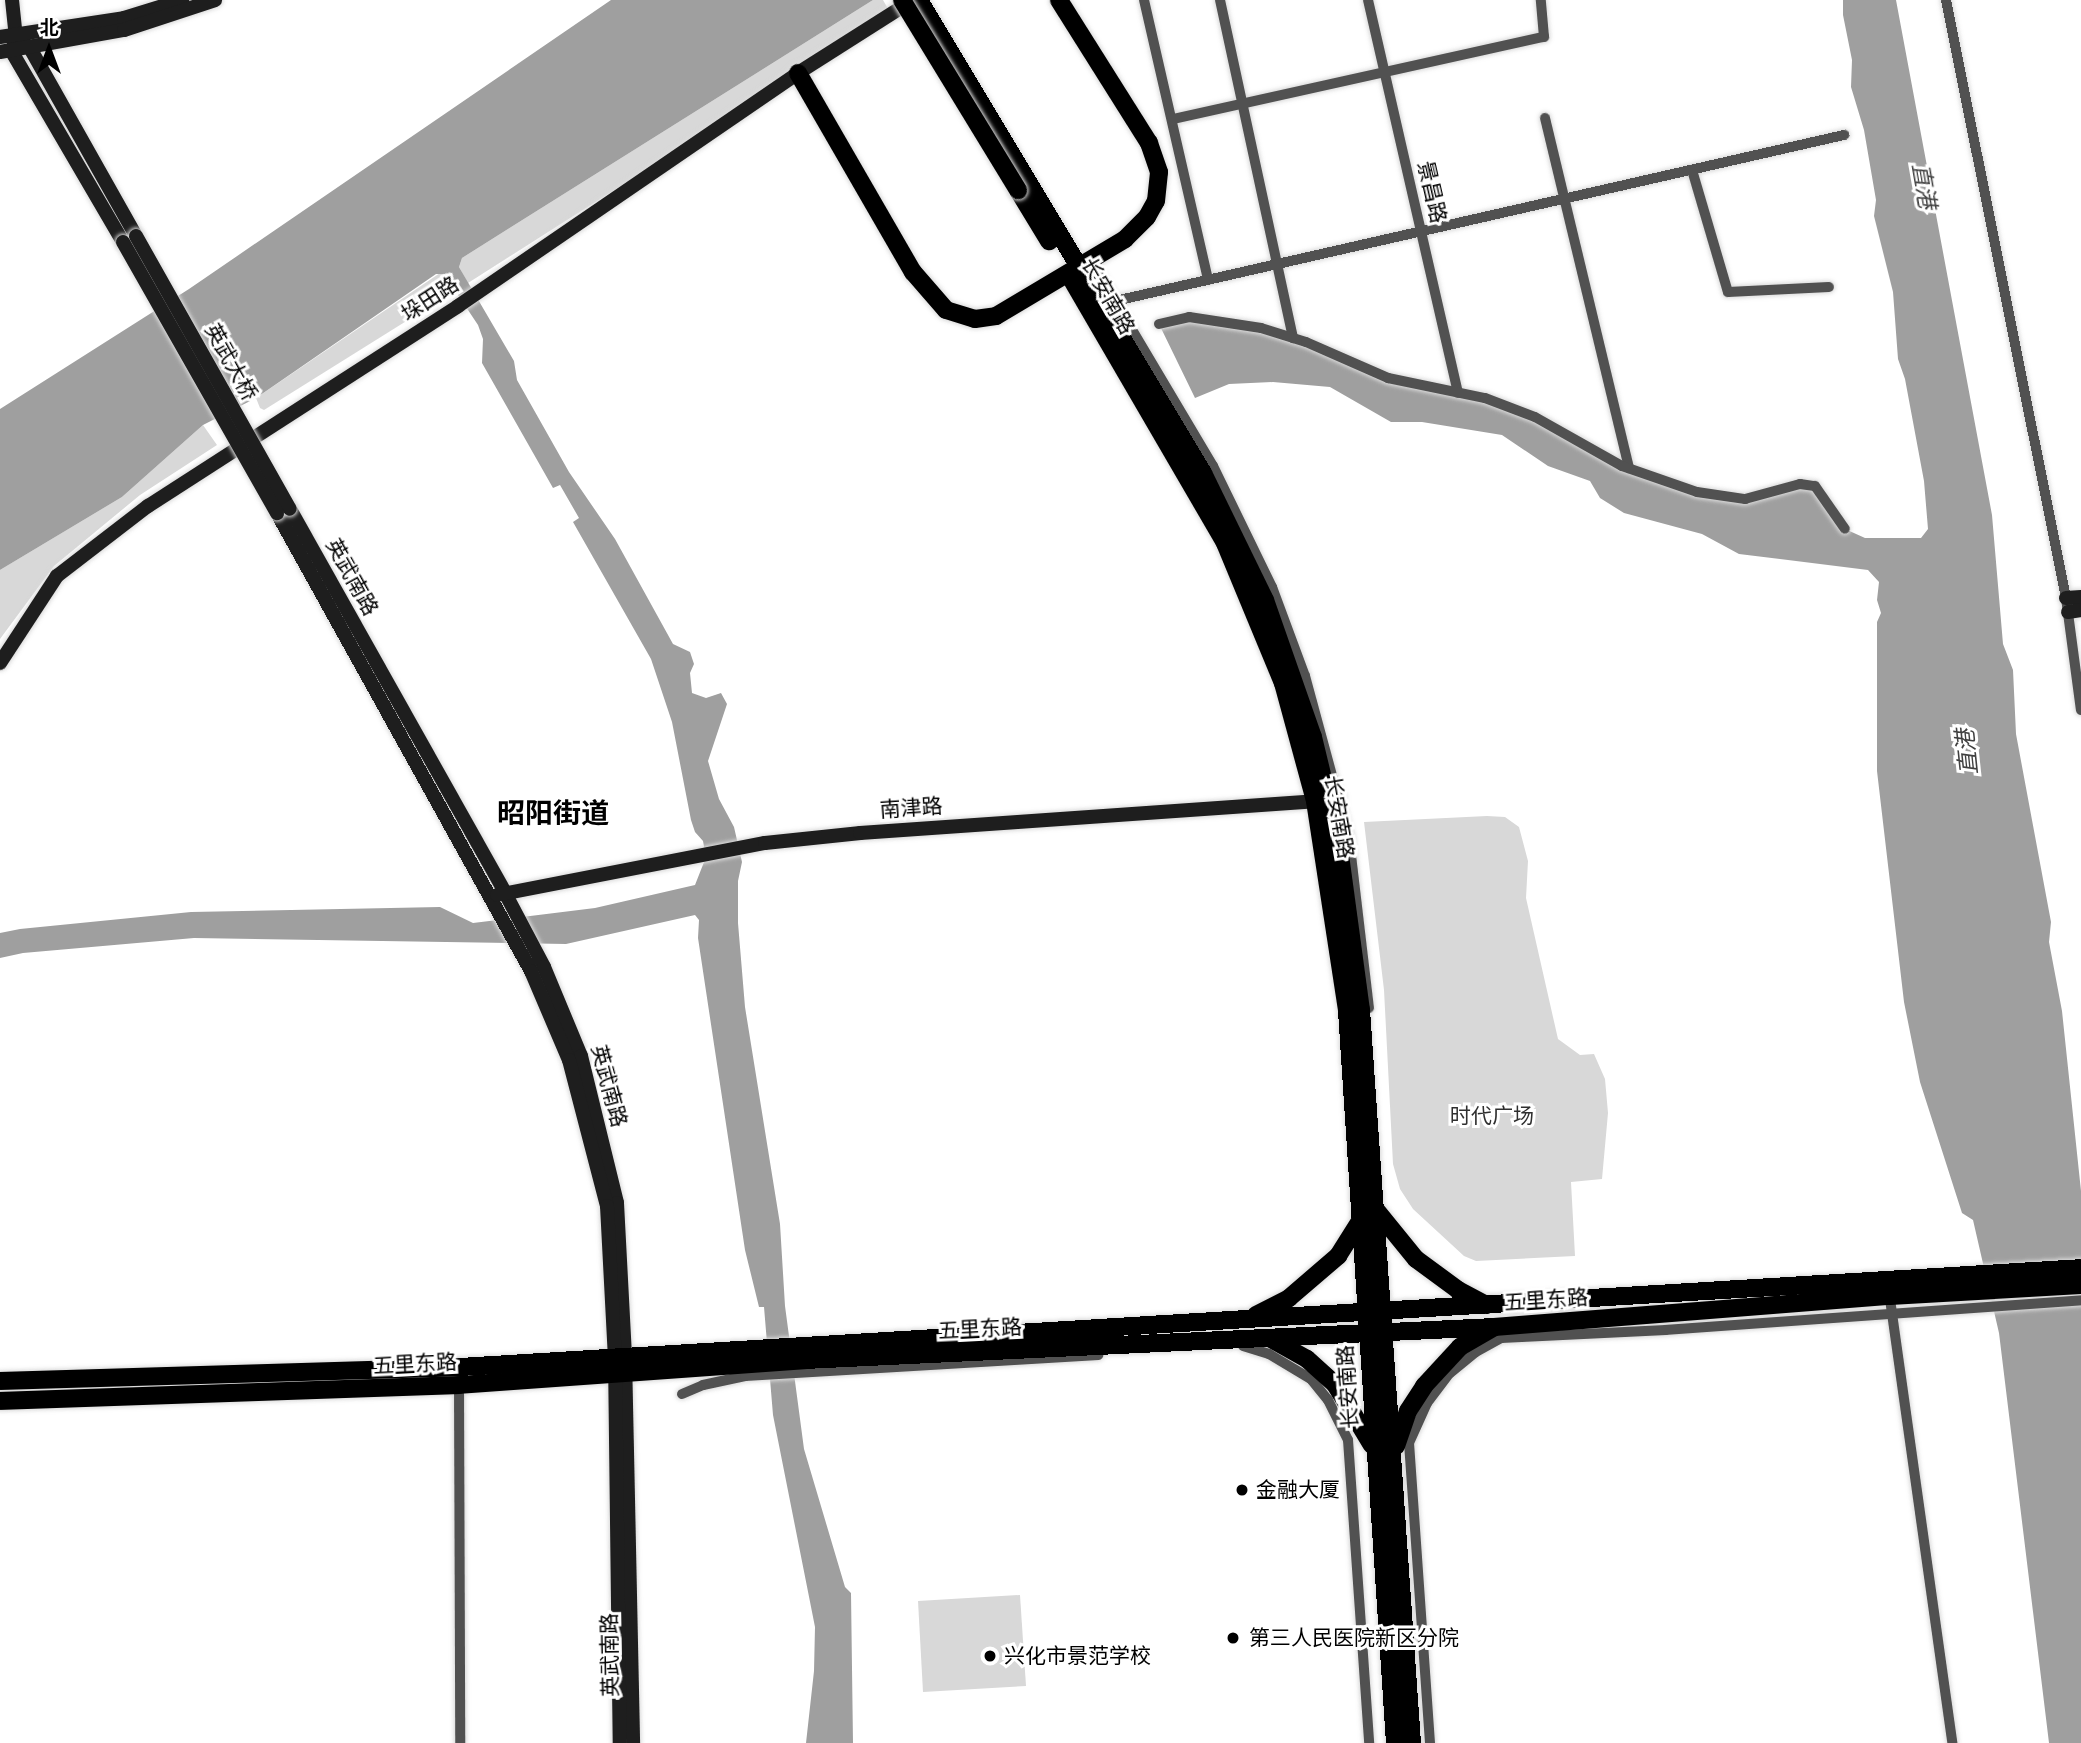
<!DOCTYPE html>
<meta charset="utf-8">
<style>
body{margin:0}
#map{position:relative;width:2081px;height:1743px;overflow:hidden;background:#fff;font-family:"Space Grotesk","Noto Sans SC",sans-serif}
div>[style]{position:absolute}
.green>*{inset:0;background:#d8d8d8}
.water>*{inset:0;background:#9f9f9f}
.roads{filter:drop-shadow(0 0 2px #dbdbdb) drop-shadow(0 0 2px #dbdbdb)}
.street>*{height:10px;margin:-5px;padding:0 5px;transform-origin:5px;border-radius:5px;background:#515151}
.secondary>*{height:14px;margin:-7px;padding:0 7px;transform-origin:7px;border-radius:7px;background:#1e1e1e}
.primary>*{height:18px;margin:-9px;padding:0 9px;transform-origin:9px;border-radius:9px;background:#000}
.bridges{filter:drop-shadow(0 0 2px #dbdbdb) drop-shadow(0 0 2px #dbdbdb)}
.secondary-bridge>*{height:14px;margin:-7px;padding:0 7px;transform-origin:7px;border-radius:7px;background:#1e1e1e}
.primary-bridge>*{height:18px;margin:-9px;padding:0 9px;transform-origin:9px;border-radius:9px;background:#000}
.dots>*{width:19px;height:19px;translate:-50% -50%;box-sizing:border-box;border:4px solid #fff;border-radius:50%}
span{translate:-50% -50%;white-space:nowrap;text-align:center;line-height:1.15;-webkit-text-stroke:6px #fff;paint-order:stroke}
.street-label{font-size:21px;color:#000}
.park-label{font-size:21px;color:#2f2f2f}
.poi-label{font-size:21px;color:#000}
.left{translate:0 -50%;text-align:left}
.water-label{font-size:23px;color:#404040;font-style:italic}
.district-label{font-size:28px;color:#000;font-weight:700}
.north{position:absolute;left:14px;top:14px;width:70px;height:70px;-webkit-text-stroke:5px #fff;paint-order:stroke;rotate:0deg;font-size:19px;font-weight:700;line-height:28px;text-align:center;color:#000}
.north::after{content:'';display:block;margin:auto;width:24px;height:32px;background:#000;clip-path:polygon(50% 0,100% 100%,50% 72%,0 100%)}
</style>
<div id="map">
<div class="green">
<i style="clip-path:polygon(873px 0,883px 0,891px 14px,468px 283px,459px 267px,462px 258px)"></i>
<i style="clip-path:polygon(440px 273px,448px 276px,456px 290px,264px 410px,260px 408px,256px 398px)"></i>
<i style="clip-path:polygon(203px 425px,217px 445px,140px 495px,54px 566px,0 639px,0 570px,122px 497px)"></i>
<i style="clip-path:polygon(1487px 816px,1505px 817px,1519px 827px,1528px 861px,1526px 898px,1558px 1039px,1580px 1055px,1594px 1054px,1605px 1079px,1608px 1113px,1602px 1179px,1571px 1182px,1575px 1256px,1476px 1261px,1464px 1256px,1413px 1209px,1400px 1189px,1393px 1164px,1384px 990px,1364px 822px)"></i>
<i style="clip-path:polygon(1020px 1595px,1026px 1686px,923px 1692px,918px 1601px)"></i>
</div>
<div class="water">
<i style="clip-path:polygon(611px 0,873px 0,462px 258px,459px 267px,514px 361px,517px 380px,569px 472px,615px 539px,673px 644px,690px 652px,694px 664px,690px 673px,692px 693px,706px 698px,721px 693px,727px 704px,708px 761px,719px 799px,734px 827px,742px 862px,738px 881px,738px 923px,745px 1007px,780px 1224px,785px 1306px,804px 1449px,845px 1587px,851px 1593px,853px 1743px,806px 1743px,814px 1671px,815px 1627px,773px 1415px,764px 1307px,759px 1307px,745px 1250px,698px 938px,699px 920px,695px 915px,566px 944px,194px 938px,23px 953px,0 958px,0 933px,20px 929px,191px 912px,440px 907px,473px 923px,595px 908px,695px 885px,706px 857px,703px 841px,695px 832px,691px 820px,672px 722px,651px 659px,573px 522px,579px 518px,560px 485px,553px 488px,482px 363px,483px 339px,478px 325px,444px 274px,436px 274px,256px 398px,203px 425px,122px 497px,0 570px,0 409px,189px 289px)"></i>
<i style="clip-path:polygon(1843px 0,1896px 0,1992px 515px,2003px 644px,2013px 670px,2016px 734px,2051px 922px,2049px 942px,2062px 1011px,2081px 1191px,2081px 1743px,2049px 1743px,1999px 1333px,1973px 1220px,1962px 1213px,1920px 1082px,1904px 1002px,1877px 771px,1877px 622px,1881px 613px,1877px 600px,1879px 582px,1868px 570px,1739px 554px,1702px 534px,1624px 513px,1600px 498px,1590px 481px,1548px 466px,1502px 435px,1422px 422px,1391px 422px,1330px 387px,1273px 382px,1229px 384px,1195px 398px,1159px 324px,1189px 317px,1261px 328px,1388px 378px,1485px 398px,1535px 417px,1622px 466px,1697px 492px,1745px 499px,1815px 486px,1845px 529px,1865px 538px,1921px 538px,1928px 529px,1924px 481px,1905px 379px,1898px 359px,1893px 292px,1874px 216px,1876px 200px,1864px 130px,1851px 87px,1852px 60px,1843px 15px)"></i>
</div>
<div class="roads">
<div class="street">
<i style="left:1144px;top:0;width:287px;rotate:77.1deg"></i>
<i style="left:1220px;top:0;width:346px;rotate:77.8deg"></i>
<i style="left:1368px;top:0;width:403px;rotate:77.1deg"></i>
<i style="left:1946px;top:0;width:610px;rotate:78.65deg"></i>
<i style="left:2066px;top:598px;width:113px;rotate:82.4deg"></i>
<i style="left:1545px;top:118px;width:360px;rotate:76.5deg"></i>
<i style="left:1173px;top:119px;width:380px;rotate:-12.5deg"></i>
<i style="left:1544px;top:37px;width:37px;rotate:-95deg"></i>
<i style="left:1692px;top:170px;width:127px;rotate:73.6deg"></i>
<i style="left:1728px;top:292px;width:101px;rotate:-2.8deg"></i>
<i style="left:1079px;top:268px;width:21px;rotate:17deg"></i>
<i style="left:1099px;top:274px;width:31px;rotate:59deg"></i>
<i style="left:1115px;top:301px;width:192px;rotate:59.3deg"></i>
<i style="left:1213px;top:466px;width:135px;rotate:64deg"></i>
<i style="left:1272px;top:587px;width:95px;rotate:69.7deg"></i>
<i style="left:1305px;top:676px;width:168px;rotate:74.8deg"></i>
<i style="left:1349px;top:838px;width:171px;rotate:83.3deg"></i>
<i style="left:1115px;top:301px;width:748px;rotate:-12.83deg"></i>
<i style="left:1159px;top:324px;width:31px;rotate:-13deg"></i>
<i style="left:1189px;top:317px;width:73px;rotate:8.7deg"></i>
<i style="left:1261px;top:328px;width:47px;rotate:17.3deg"></i>
<i style="left:1306px;top:342px;width:90px;rotate:23.7deg"></i>
<i style="left:1388px;top:378px;width:99px;rotate:11.7deg"></i>
<i style="left:1485px;top:398px;width:53px;rotate:20.8deg"></i>
<i style="left:1535px;top:417px;width:100px;rotate:29.4deg"></i>
<i style="left:1622px;top:466px;width:79px;rotate:19.1deg"></i>
<i style="left:1697px;top:492px;width:49px;rotate:8.3deg"></i>
<i style="left:1745px;top:499px;width:57px;rotate:-15.3deg"></i>
<i style="left:1800px;top:484px;width:15px;rotate:8deg"></i>
<i style="left:1815px;top:486px;width:52px;rotate:55.1deg"></i>
<i style="left:1889px;top:1292px;width:455px;rotate:82deg"></i>
<i style="left:1243px;top:1346px;width:27px;rotate:17deg"></i>
<i style="left:1269px;top:1354px;width:49px;rotate:30.8deg"></i>
<i style="left:1311px;top:1379px;width:27px;rotate:51deg"></i>
<i style="left:1328px;top:1400px;width:45px;rotate:63.4deg"></i>
<i style="left:1348px;top:1440px;width:304px;rotate:86deg"></i>
<i style="left:459px;top:1385px;width:358px;rotate:89.8deg"></i>
<i style="left:682px;top:1394px;width:23px;rotate:-23deg"></i>
<i style="left:703px;top:1385px;width:43px;rotate:-12.1deg"></i>
<i style="left:745px;top:1376px;width:354px;rotate:-3.4deg"></i>
<i style="left:1430px;top:1743px;width:301px;rotate:-94deg"></i>
<i style="left:1409px;top:1443px;width:44px;rotate:-65.8deg"></i>
<i style="left:1427px;top:1403px;width:38px;rotate:-53deg"></i>
<i style="left:1450px;top:1373px;width:33px;rotate:-39deg"></i>
<i style="left:1476px;top:1352px;width:29px;rotate:-29deg"></i>
<i style="left:1501px;top:1338px;width:165px;rotate:-2.8deg"></i>
<i style="left:1666px;top:1330px;width:416px;rotate:-4.1deg"></i>
</div>
<div class="secondary">
<i style="left:12px;top:0;width:36px;rotate:84deg"></i>
<i style="left:16px;top:36px;width:16px;rotate:104deg"></i>
<i style="left:12px;top:52px;width:220px;rotate:59.7deg"></i>
<i style="left:16px;top:36px;width:18px;rotate:41deg"></i>
<i style="left:30px;top:48px;width:216px;rotate:60.6deg"></i>
<i style="left:0;top:37px;width:125px;rotate:-8.7deg"></i>
<i style="left:124px;top:18px;width:61px;rotate:-17.2deg"></i>
<i style="left:0;top:52px;width:126px;rotate:-10.1deg"></i>
<i style="left:124px;top:30px;width:96px;rotate:-18.2deg"></i>
<i style="left:290px;top:509px;width:438px;rotate:60.7deg"></i>
<i style="left:504px;top:891px;width:86px;rotate:62.2deg"></i>
<i style="left:544px;top:967px;width:96px;rotate:67.4deg"></i>
<i style="left:581px;top:1056px;width:151px;rotate:76.2deg"></i>
<i style="left:617px;top:1203px;width:153px;rotate:87deg"></i>
<i style="left:625px;top:1356px;width:387px;rotate:88.8deg"></i>
<i style="left:277px;top:513px;width:524px;rotate:60.99deg"></i>
<i style="left:531px;top:971px;width:97px;rotate:66.9deg"></i>
<i style="left:569px;top:1060px;width:151px;rotate:75.4deg"></i>
<i style="left:607px;top:1206px;width:151px;rotate:87deg"></i>
<i style="left:615px;top:1357px;width:386px;rotate:89.3deg"></i>
<i style="left:2066px;top:598px;width:15px;rotate:-4deg"></i>
<i style="left:2068px;top:612px;width:13px;rotate:-9deg"></i>
<i style="left:0;top:663px;width:104px;rotate:-56.8deg"></i>
<i style="left:57px;top:576px;width:115px;rotate:-37.6deg"></i>
<i style="left:148px;top:506px;width:369px;rotate:-32.8deg"></i>
<i style="left:458px;top:306px;width:412px;rotate:-34.4deg"></i>
<i style="left:798px;top:73px;width:136px;rotate:-32.4deg"></i>
<i style="left:497px;top:895px;width:273px;rotate:-11deg"></i>
<i style="left:765px;top:843px;width:96px;rotate:-6deg"></i>
<i style="left:860px;top:833px;width:456px;rotate:-4deg"></i>
<i style="left:1315px;top:801px;width:24px;rotate:-9deg"></i>
</div>
<div class="primary">
<i style="left:919px;top:0;width:552px;rotate:59.02deg"></i>
<i style="left:1203px;top:473px;width:141px;rotate:64deg"></i>
<i style="left:1265px;top:600px;width:145px;rotate:70.7deg"></i>
<i style="left:1313px;top:737px;width:106px;rotate:76.4deg"></i>
<i style="left:1338px;top:840px;width:172px;rotate:82.3deg"></i>
<i style="left:1361px;top:1010px;width:735px;rotate:86.02deg"></i>
<i style="left:798px;top:73px;width:230px;rotate:60deg"></i>
<i style="left:913px;top:272px;width:50px;rotate:49deg"></i>
<i style="left:946px;top:310px;width:30px;rotate:17deg"></i>
<i style="left:975px;top:319px;width:21px;rotate:-8deg"></i>
<i style="left:996px;top:316px;width:150px;rotate:-30.8deg"></i>
<i style="left:1125px;top:239px;width:31px;rotate:-45deg"></i>
<i style="left:1147px;top:217px;width:18px;rotate:-61deg"></i>
<i style="left:1156px;top:201px;width:29px;rotate:-84deg"></i>
<i style="left:1159px;top:172px;width:31px;rotate:-109deg"></i>
<i style="left:1149px;top:143px;width:169px;rotate:-122.2deg"></i>
<i style="left:1018px;top:190px;width:60px;rotate:58.7deg"></i>
<i style="left:1072px;top:280px;width:304px;rotate:59.8deg"></i>
<i style="left:1225px;top:543px;width:152px;rotate:67.5deg"></i>
<i style="left:1283px;top:683px;width:122px;rotate:74.8deg"></i>
<i style="left:1315px;top:801px;width:212px;rotate:81.3deg"></i>
<i style="left:1347px;top:1011px;width:734px;rotate:86.25deg"></i>
<i style="left:1376px;top:1210px;width:63px;rotate:50.8deg"></i>
<i style="left:1416px;top:1259px;width:52px;rotate:36.4deg"></i>
<i style="left:1458px;top:1290px;width:32px;rotate:28deg"></i>
<i style="left:1256px;top:1315px;width:37px;rotate:-27deg"></i>
<i style="left:1289px;top:1298px;width:65px;rotate:-40.6deg"></i>
<i style="left:1338px;top:1256px;width:41px;rotate:-57.8deg"></i>
<i style="left:1271px;top:1339px;width:41px;rotate:29.1deg"></i>
<i style="left:1307px;top:1359px;width:38px;rotate:42deg"></i>
<i style="left:1335px;top:1384px;width:71px;rotate:58.8deg"></i>
<i style="left:0;top:1381px;width:460px;rotate:-1.7deg"></i>
<i style="left:460px;top:1367px;width:1624px;rotate:-3.49deg"></i>
<i style="left:0;top:1401px;width:459px;rotate:-2deg"></i>
<i style="left:459px;top:1385px;width:347px;rotate:-4.1deg"></i>
<i style="left:805px;top:1360px;width:690px;rotate:-2.74deg"></i>
<i style="left:1494px;top:1327px;width:397px;rotate:-4.5deg"></i>
<i style="left:1890px;top:1296px;width:191px;rotate:-3.3deg"></i>
<i style="left:1396px;top:1446px;width:37px;rotate:-71deg"></i>
<i style="left:1408px;top:1411px;width:30px;rotate:-57deg"></i>
<i style="left:1424px;top:1386px;width:53px;rotate:-47.3deg"></i>
<i style="left:1460px;top:1347px;width:38px;rotate:-30deg"></i>
</div>
</div>
<div class="bridges">
<div class="secondary-bridge">
<i style="left:136px;top:236px;width:313px;rotate:60.6deg"></i>
<i style="left:123px;top:242px;width:312px;rotate:60.4deg"></i>
</div>
<div class="primary-bridge">
<i style="left:902px;top:0;width:223px;rotate:58.6deg"></i>
</div>
</div>
<div class="dots">
<i style="left:1242px;top:1490px;background:#000"></i>
<i style="left:1233px;top:1638px;background:#000"></i>
<i style="left:990px;top:1656px;background:#000"></i>
</div>
<div class="street-label">
<span style="left:1432px;top:192px;rotate:77deg">景昌路</span>
<span style="left:1108px;top:296px;rotate:60deg">长安南路</span>
<span style="left:430px;top:299px;rotate:-33deg">垛田路</span>
<span style="left:231px;top:362px;rotate:61deg">英武大桥</span>
<span style="left:352px;top:577px;rotate:61deg">英武南路</span>
<span style="left:911px;top:808px;rotate:-4deg">南津路</span>
<span style="left:1339px;top:817px;rotate:80deg">长安南路</span>
<span style="left:609px;top:1086px;rotate:75deg">英武南路</span>
<span style="left:1546px;top:1300px;rotate:-4deg">五里东路</span>
<span style="left:980px;top:1329px;rotate:-3deg">五里东路</span>
<span style="left:415px;top:1364px;rotate:-3deg">五里东路</span>
<span style="left:1348px;top:1387px;rotate:-94deg">长安南路</span>
<span style="left:610px;top:1655px;rotate:-91deg">英武南路</span>
</div>
<div class="park-label">
<span style="left:1492px;top:1116px">时代广场</span>
</div>
<div class="poi-label">
<span class="left" style="left:1256px;top:1490px">金融大厦</span>
<span class="left" style="left:1249px;top:1638px">第三人民医院新区分院</span>
<span class="left" style="left:1004px;top:1656px">兴化市景范学校</span>
</div>
<div class="water-label">
<span style="left:1924px;top:186px;rotate:80deg">直港</span>
<span style="left:1967px;top:752px;rotate:-96deg">直港</span>
</div>
<div class="district-label">
<span style="left:553px;top:813px">昭阳街道</span>
</div>
<div class="north">北</div>
</div>
